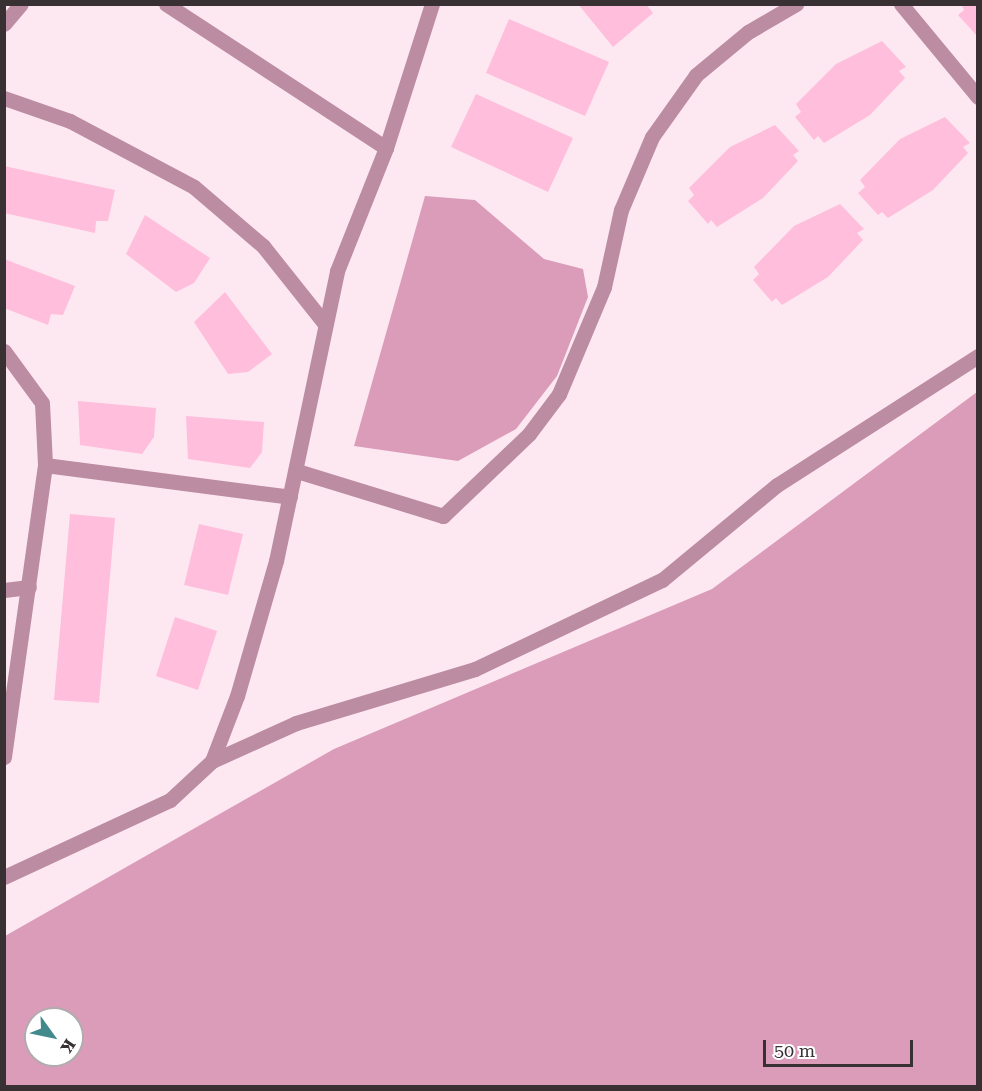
<!DOCTYPE html>
<style>
body{margin:0}
#map{position:relative;width:982px;height:1091px;overflow:hidden;background:#fde8f2;font-family:"Roboto Serif",serif}
div>[style]{position:absolute}
.forest>*{inset:0;background:#db9cba}
.building>*{inset:0;background:#ffbedc}
.minor>*{height:15px;margin:-7.5px;padding:0 7.5px;transform-origin:7.5px;border-radius:7.5px;background:#bc8ca2}
span{translate:-50% -50%;white-space:nowrap;text-align:center;line-height:1.15;-webkit-text-stroke:4.5px #fff;paint-order:stroke}
.frame{position:absolute;inset:0;border:6px solid #393034;pointer-events:none}
.north{position:absolute;left:24px;top:1007px;width:60px;height:60px;box-sizing:border-box;background:#fff;border:2px solid #b0acae;border-radius:50%;rotate:123deg;font-size:16px;font-weight:700;line-height:24px;text-align:center;color:#393034}
.north::after{content:'';display:block;margin:auto;width:21px;height:27px;background:#428a8b;clip-path:polygon(50% 0,100% 100%,50% 72%,0 100%)}
.scale{position:absolute;left:763px;top:1040px;width:150px;height:27px;box-sizing:border-box;border:3px solid #393034;border-top:0;padding-left:8px;font-size:18px;line-height:21px;white-space:nowrap;color:#393034;-webkit-text-stroke:4px #fff;paint-order:stroke}
</style>
<div id="map">
<div class="forest">
<i style="clip-path:polygon(425px 196px,475px 200px,544px 259px,583px 269px,588px 297px,557px 376px,516px 429px,458px 461px,354px 446px)"></i>
<i style="clip-path:polygon(evenodd,977px 392px,977px 1086px,5px 1086px,5px 936px,334px 749px,712px 589px,977px 392px,36px 1019px,72px 1019px,72px 1055px,36px 1055px,36px 1019px)"></i>
</div>
<div class="building">
<i style="clip-path:polygon(578px 4px,646px 4px,653px 13px,613px 47px)"></i>
<i style="clip-path:polygon(961px 4px,978px 4px,978px 37px,958px 15px,964px 10px)"></i>
<i style="clip-path:polygon(509px 19px,609px 62px,585px 116px,486px 73px)"></i>
<i style="clip-path:polygon(882px 41px,906px 67px,899px 71px,905px 78px,870px 115px,824px 143px,818px 136px,814px 140px,795px 117px,801px 112px,796px 104px,836px 64px)"></i>
<i style="clip-path:polygon(476px 94px,573px 138px,548px 192px,451px 147px)"></i>
<i style="clip-path:polygon(945px 117px,970px 143px,963px 147px,968px 153px,933px 190px,888px 218px,882px 212px,878px 215px,858px 193px,865px 187px,860px 180px,900px 139px)"></i>
<i style="clip-path:polygon(775px 125px,799px 151px,793px 155px,798px 161px,763px 198px,717px 227px,711px 220px,708px 224px,688px 201px,694px 195px,689px 188px,730px 147px)"></i>
<i style="clip-path:polygon(4px 166px,115px 190px,108px 221px,96px 221px,95px 233px,4px 213px)"></i>
<i style="clip-path:polygon(840px 204px,864px 229px,857px 233px,863px 240px,828px 277px,782px 305px,776px 298px,772px 302px,753px 280px,759px 274px,754px 267px,794px 226px)"></i>
<i style="clip-path:polygon(145px 215px,210px 258px,194px 283px,176px 292px,126px 254px)"></i>
<i style="clip-path:polygon(4px 259px,75px 286px,63px 315px,51px 314px,48px 325px,4px 308px)"></i>
<i style="clip-path:polygon(225px 292px,272px 354px,248px 372px,228px 374px,194px 322px)"></i>
<i style="clip-path:polygon(78px 401px,156px 408px,154px 437px,142px 454px,80px 445px)"></i>
<i style="clip-path:polygon(186px 416px,264px 422px,262px 452px,250px 468px,188px 459px)"></i>
<i style="clip-path:polygon(70px 514px,115px 518px,99px 703px,54px 700px)"></i>
<i style="clip-path:polygon(199px 524px,243px 534px,228px 595px,184px 585px)"></i>
<i style="clip-path:polygon(175px 617px,217px 631px,198px 690px,156px 676px)"></i>
</div>
<div class="minor">
<i style="left:166px;top:4px;width:263px;rotate:33.2deg"></i>
<i style="left:901px;top:4px;width:121px;rotate:50.4deg"></i>
<i style="left:4px;top:24px;width:26px;rotate:-50deg"></i>
<i style="left:4px;top:98px;width:70px;rotate:19.2deg"></i>
<i style="left:70px;top:121px;width:140px;rotate:28deg"></i>
<i style="left:194px;top:187px;width:91px;rotate:40.5deg"></i>
<i style="left:263px;top:246px;width:100px;rotate:51.5deg"></i>
<i style="left:4px;top:351px;width:64px;rotate:53.8deg"></i>
<i style="left:42px;top:403px;width:62px;rotate:87.2deg"></i>
<i style="left:45px;top:465px;width:295px;rotate:98deg"></i>
<i style="left:45px;top:465px;width:247px;rotate:7.4deg"></i>
<i style="left:297px;top:471px;width:153px;rotate:17.1deg"></i>
<i style="left:443px;top:516px;width:119px;rotate:-43.6deg"></i>
<i style="left:529px;top:434px;width:50px;rotate:-53.1deg"></i>
<i style="left:559px;top:394px;width:116px;rotate:-67.2deg"></i>
<i style="left:604px;top:287px;width:79px;rotate:-77.6deg"></i>
<i style="left:621px;top:210px;width:79px;rotate:-67deg"></i>
<i style="left:652px;top:137px;width:76px;rotate:-54.6deg"></i>
<i style="left:696px;top:75px;width:67px;rotate:-39.6deg"></i>
<i style="left:748px;top:32px;width:56px;rotate:-30.3deg"></i>
<i style="left:4px;top:590px;width:25px;rotate:-7deg"></i>
<i style="left:212px;top:761px;width:92px;rotate:-24.3deg"></i>
<i style="left:296px;top:723px;width:187px;rotate:-16.8deg"></i>
<i style="left:475px;top:669px;width:207px;rotate:-25.5deg"></i>
<i style="left:662px;top:580px;width:149px;rotate:-39.6deg"></i>
<i style="left:777px;top:485px;width:239px;rotate:-32.7deg"></i>
<i style="left:4px;top:877px;width:183px;rotate:-24.9deg"></i>
<i style="left:170px;top:800px;width:57px;rotate:-42.9deg"></i>
<i style="left:212px;top:761px;width:70px;rotate:-69deg"></i>
<i style="left:237px;top:696px;width:141px;rotate:-73.9deg"></i>
<i style="left:276px;top:561px;width:296px;rotate:-78.1deg"></i>
<i style="left:337px;top:271px;width:132px;rotate:-68.3deg"></i>
<i style="left:386px;top:148px;width:151px;rotate:-72.3deg"></i>
</div>
<div class="frame"></div>
<div class="north">K</div>
<div class="scale">50 m</div>
</div>
